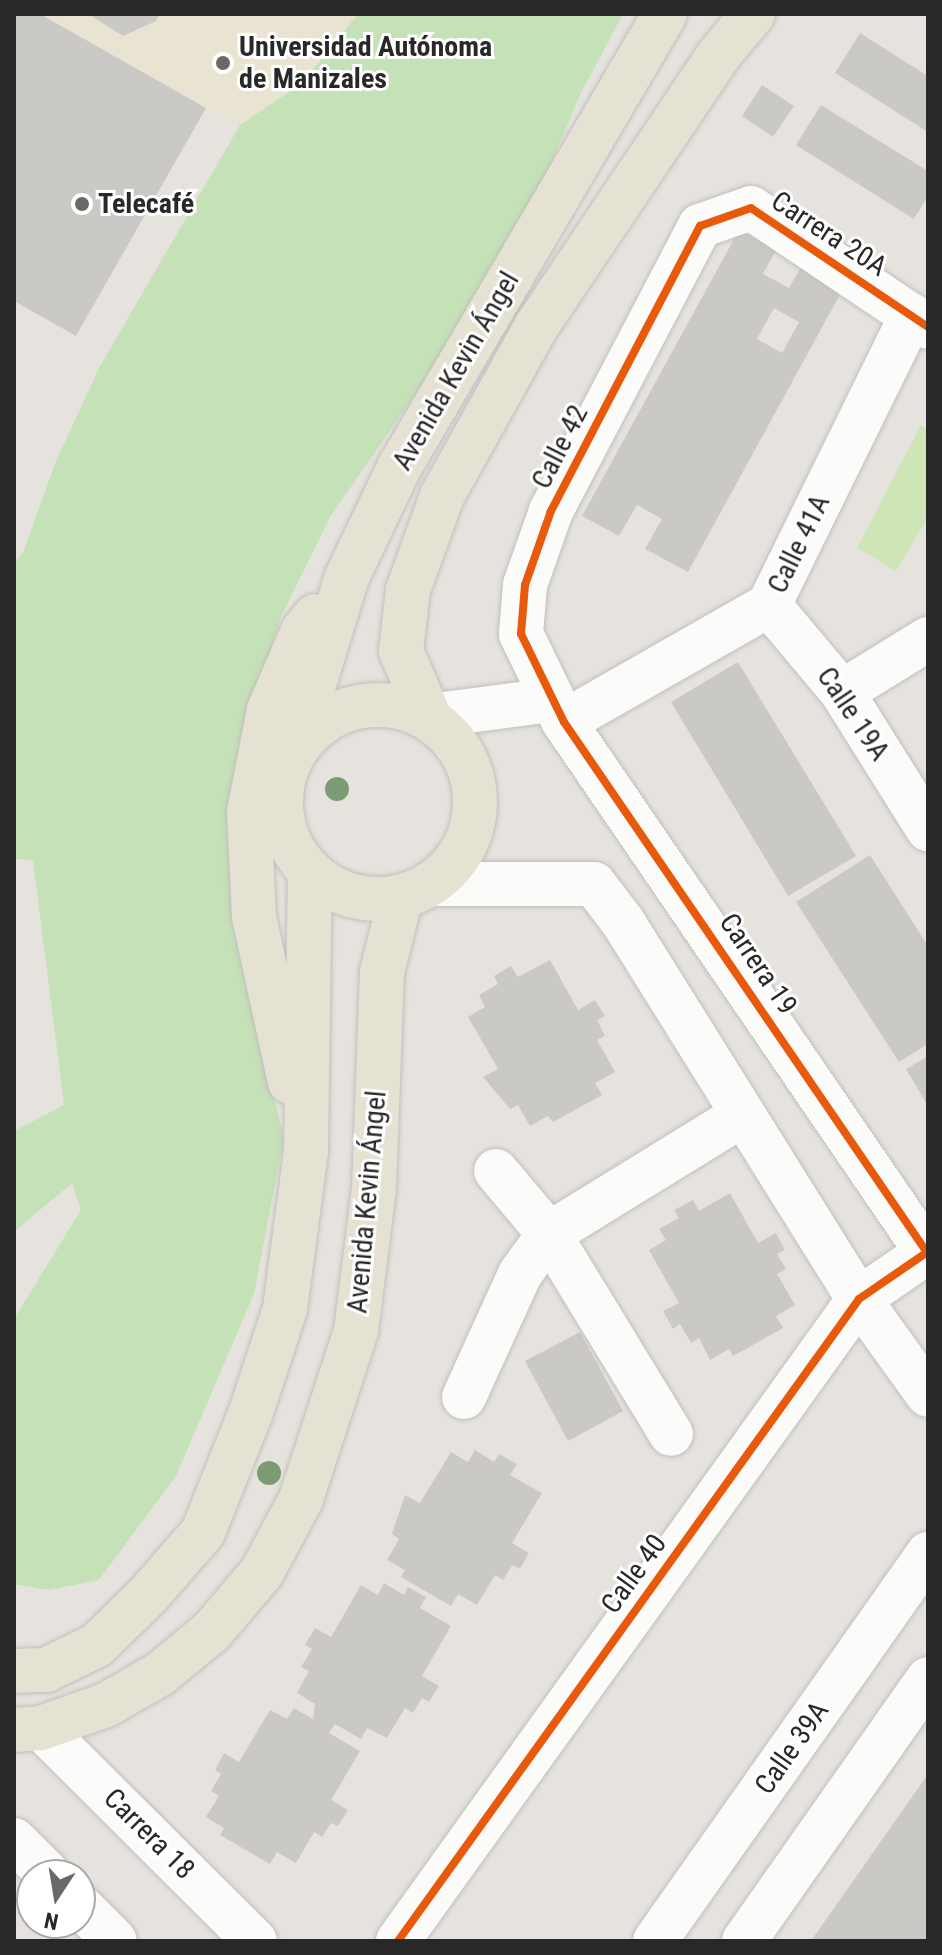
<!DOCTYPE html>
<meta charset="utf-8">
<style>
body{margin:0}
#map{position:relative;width:942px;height:1955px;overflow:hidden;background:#e6e3de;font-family:"Roboto Condensed",sans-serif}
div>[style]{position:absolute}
.education>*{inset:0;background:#e9e3d2}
.green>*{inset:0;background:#c5e1b7}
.pitch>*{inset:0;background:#cfe5b5}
.building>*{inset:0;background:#cbc9c5}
.roads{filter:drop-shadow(0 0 2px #c0bfbf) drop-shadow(0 0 2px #c0bfbf)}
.minor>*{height:44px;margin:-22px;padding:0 22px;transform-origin:22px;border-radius:22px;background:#fbfbfa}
.major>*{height:44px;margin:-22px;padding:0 22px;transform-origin:22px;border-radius:22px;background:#e5e2d3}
.major>.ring{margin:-22px;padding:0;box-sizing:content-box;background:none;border:44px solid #e5e2d3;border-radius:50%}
.cycleway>*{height:8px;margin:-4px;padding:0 4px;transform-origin:4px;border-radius:4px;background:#e8590c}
.trees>*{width:24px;height:24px;margin:-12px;border-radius:50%;background:#7b9c73}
.dots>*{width:22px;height:22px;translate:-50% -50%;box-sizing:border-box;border:4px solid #fff;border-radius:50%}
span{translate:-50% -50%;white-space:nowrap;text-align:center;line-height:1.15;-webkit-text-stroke:6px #fff;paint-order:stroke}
.poi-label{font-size:28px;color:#282828;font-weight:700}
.left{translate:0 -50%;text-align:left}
.street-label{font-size:28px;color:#282828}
.frame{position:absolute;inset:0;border:16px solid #282828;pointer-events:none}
.north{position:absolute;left:16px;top:1859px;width:80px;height:80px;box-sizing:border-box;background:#fff;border:2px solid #a9a9a9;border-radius:50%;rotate:192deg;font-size:22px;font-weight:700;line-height:32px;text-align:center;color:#282828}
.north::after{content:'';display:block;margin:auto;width:28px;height:36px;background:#6a6968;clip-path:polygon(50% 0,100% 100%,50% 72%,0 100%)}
</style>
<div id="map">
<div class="education">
<i style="clip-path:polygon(40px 14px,358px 14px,302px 83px,240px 125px)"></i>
</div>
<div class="green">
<i style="clip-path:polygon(358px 14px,623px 14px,581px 93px,548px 171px,444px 353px,330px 517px,281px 617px,256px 695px,240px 957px,284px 1138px,254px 1294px,176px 1476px,99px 1580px,49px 1590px,14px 1584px,14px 1319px,81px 1210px,72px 1183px,14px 1232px,14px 1131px,64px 1105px,33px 860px,14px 859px,14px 563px,23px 553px,56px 461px,99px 368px,240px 125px,302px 83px)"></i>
</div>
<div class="pitch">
<i style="clip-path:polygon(921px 425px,928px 430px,928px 517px,896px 571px,857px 548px)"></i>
</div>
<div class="building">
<i style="clip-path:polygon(14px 14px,40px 14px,206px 108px,76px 336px,14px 301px)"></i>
<i style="clip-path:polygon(88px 14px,160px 14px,156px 21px,123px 36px)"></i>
<i style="clip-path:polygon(860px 33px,928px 76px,928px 132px,835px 73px)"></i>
<i style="clip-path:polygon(762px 85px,794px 106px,773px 137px,742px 116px)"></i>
<i style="clip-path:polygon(821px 105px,928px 171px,928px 196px,914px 219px,796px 145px)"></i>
<i style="clip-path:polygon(evenodd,739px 230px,776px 250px,763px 274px,789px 288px,801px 267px,843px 289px,688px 572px,645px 549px,662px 519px,637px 505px,619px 536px,582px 516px,739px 230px,774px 308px,799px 322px,782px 353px,757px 339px,774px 308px)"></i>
<i style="clip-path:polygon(738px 662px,856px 856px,788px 896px,671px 702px)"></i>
<i style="clip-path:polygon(870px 855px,928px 946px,928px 1044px,899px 1062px,796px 902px)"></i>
<i style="clip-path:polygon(550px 960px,578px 1010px,595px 1000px,605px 1016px,597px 1020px,605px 1036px,597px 1040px,615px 1072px,595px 1083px,602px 1095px,553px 1122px,548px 1116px,530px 1126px,518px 1105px,510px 1109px,483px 1077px,498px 1069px,468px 1017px,485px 1007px,479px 995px,498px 984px,494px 976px,511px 966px,518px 977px)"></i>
<i style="clip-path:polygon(928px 1056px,928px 1106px,906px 1069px)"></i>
<i style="clip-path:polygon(730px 1193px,758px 1243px,776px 1233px,785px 1250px,777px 1254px,786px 1269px,777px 1274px,795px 1305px,776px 1316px,783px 1328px,733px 1356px,729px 1349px,710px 1360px,699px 1338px,691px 1343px,680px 1324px,673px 1329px,663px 1311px,679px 1303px,649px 1250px,666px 1240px,659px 1229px,679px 1218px,674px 1210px,693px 1200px,699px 1211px)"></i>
<i style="clip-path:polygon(580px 1332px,623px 1411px,568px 1441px,525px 1361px)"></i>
<i style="clip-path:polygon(475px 1450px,494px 1462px,499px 1454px,517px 1464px,510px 1475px,542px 1493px,512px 1543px,529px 1553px,520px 1569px,512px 1565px,503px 1580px,495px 1575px,477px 1605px,458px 1594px,451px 1606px,401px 1577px,405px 1570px,387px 1560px,399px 1539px,392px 1534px,405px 1495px,420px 1503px,451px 1452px,468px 1462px)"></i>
<i style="clip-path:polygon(384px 1583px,404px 1595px,408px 1587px,426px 1597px,420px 1608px,451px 1626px,422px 1676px,439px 1686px,429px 1702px,422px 1698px,413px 1713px,405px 1708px,387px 1738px,367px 1728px,361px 1739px,335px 1724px,329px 1733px,360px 1751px,331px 1800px,348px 1810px,338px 1826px,331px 1823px,322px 1837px,314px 1832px,296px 1863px,277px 1852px,270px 1864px,220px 1835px,224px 1828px,206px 1817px,219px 1796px,211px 1791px,221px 1774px,215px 1770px,224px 1753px,239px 1762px,270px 1710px,287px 1719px,294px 1708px,313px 1719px,315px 1704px,297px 1693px,309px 1671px,301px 1667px,312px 1649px,305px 1645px,315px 1628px,331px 1637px,361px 1585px,378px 1595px)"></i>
<i style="clip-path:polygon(928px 1774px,928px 1941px,811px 1941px)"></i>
</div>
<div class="roads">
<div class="minor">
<i style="left:928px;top:327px;width:213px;rotate:-146.1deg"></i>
<i style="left:751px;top:208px;width:54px;rotate:160.6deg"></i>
<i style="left:700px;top:226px;width:322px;rotate:117.6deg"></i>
<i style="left:551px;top:511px;width:78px;rotate:109.4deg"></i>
<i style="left:525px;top:585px;width:49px;rotate:94.7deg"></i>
<i style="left:521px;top:634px;width:98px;rotate:64deg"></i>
<i style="left:564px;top:722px;width:645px;rotate:55.62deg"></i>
<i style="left:769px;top:605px;width:114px;rotate:50deg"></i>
<i style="left:842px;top:692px;width:162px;rotate:57.9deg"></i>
<i style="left:842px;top:692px;width:101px;rotate:-31.6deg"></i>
<i style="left:429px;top:716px;width:122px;rotate:-7.5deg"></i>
<i style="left:564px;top:722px;width:236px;rotate:-29.7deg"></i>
<i style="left:769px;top:605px;width:323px;rotate:-63.8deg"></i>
<i style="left:430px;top:884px;width:164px"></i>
<i style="left:594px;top:884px;width:48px;rotate:52.7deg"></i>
<i style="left:623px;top:922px;width:445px;rotate:58deg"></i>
<i style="left:859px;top:1299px;width:118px;rotate:54.3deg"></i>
<i style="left:496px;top:1171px;width:82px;rotate:49.9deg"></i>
<i style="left:549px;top:1234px;width:234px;rotate:58.6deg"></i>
<i style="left:464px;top:1397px;width:135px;rotate:-65.5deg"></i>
<i style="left:520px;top:1274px;width:49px;rotate:-54.1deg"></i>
<i style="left:549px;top:1234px;width:225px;rotate:-31.6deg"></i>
<i style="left:41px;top:1728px;width:302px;rotate:44.9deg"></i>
<i style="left:14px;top:1840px;width:49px;rotate:45deg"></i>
<i style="left:80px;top:1906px;width:49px;rotate:45deg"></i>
<i style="left:398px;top:1941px;width:790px;rotate:-54.32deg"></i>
<i style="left:859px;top:1299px;width:81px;rotate:-34.5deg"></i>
<i style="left:655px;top:1941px;width:474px;rotate:-54.8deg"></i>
<i style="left:744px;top:1941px;width:320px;rotate:-54.9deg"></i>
</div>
<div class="major">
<i class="ring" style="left:281px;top:705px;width:150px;height:150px"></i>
<i style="left:429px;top:716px;width:71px;rotate:-113.3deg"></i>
<i style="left:401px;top:651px;width:61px;rotate:-83.5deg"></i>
<i style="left:408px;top:590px;width:100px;rotate:-70.1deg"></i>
<i style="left:442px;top:496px;width:193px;rotate:-60.9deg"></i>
<i style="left:536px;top:327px;width:326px;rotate:-56.1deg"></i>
<i style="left:718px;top:56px;width:55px;rotate:-50.2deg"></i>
<i style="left:294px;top:750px;width:181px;rotate:-73deg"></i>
<i style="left:347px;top:577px;width:123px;rotate:-64.5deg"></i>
<i style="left:400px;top:466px;width:524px;rotate:-59.62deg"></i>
<i style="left:290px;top:1082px;width:169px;rotate:-102.3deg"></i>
<i style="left:254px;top:917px;width:105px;rotate:-92.7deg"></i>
<i style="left:249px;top:812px;width:104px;rotate:-78.9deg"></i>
<i style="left:269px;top:710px;width:86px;rotate:-66.7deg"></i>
<i style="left:303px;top:631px;width:19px;rotate:-51deg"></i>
<i style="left:14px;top:1671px;width:32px;rotate:-2deg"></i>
<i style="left:46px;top:1670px;width:57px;rotate:-26.1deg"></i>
<i style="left:97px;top:1645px;width:73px;rotate:-44.4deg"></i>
<i style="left:149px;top:1594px;width:82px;rotate:-48.9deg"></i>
<i style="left:203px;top:1532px;width:129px;rotate:-68.2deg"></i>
<i style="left:251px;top:1412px;width:108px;rotate:-71.7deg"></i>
<i style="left:285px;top:1309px;width:159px;rotate:-82.4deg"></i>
<i style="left:306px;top:1151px;width:279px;rotate:-89.2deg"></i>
<i style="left:14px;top:1730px;width:27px;rotate:-4deg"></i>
<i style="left:41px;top:1728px;width:69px;rotate:-19.5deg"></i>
<i style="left:106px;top:1705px;width:62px;rotate:-29.9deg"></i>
<i style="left:160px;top:1674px;width:67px;rotate:-39.6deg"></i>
<i style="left:212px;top:1631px;width:77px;rotate:-49.7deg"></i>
<i style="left:262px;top:1572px;width:83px;rotate:-61.9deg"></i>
<i style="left:301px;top:1499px;width:177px;rotate:-71.9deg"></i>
<i style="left:356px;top:1331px;width:143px;rotate:-82.8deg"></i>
<i style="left:374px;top:1189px;width:217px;rotate:-87.9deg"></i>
<i style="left:382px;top:972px;width:77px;rotate:-75.8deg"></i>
</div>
</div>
<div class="cycleway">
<i style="left:928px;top:327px;width:213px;rotate:-146.1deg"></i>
<i style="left:751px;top:208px;width:54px;rotate:160.6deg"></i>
<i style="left:700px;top:226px;width:322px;rotate:117.6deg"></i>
<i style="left:551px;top:511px;width:78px;rotate:109.4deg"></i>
<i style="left:525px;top:585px;width:49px;rotate:94.7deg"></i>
<i style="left:521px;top:634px;width:98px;rotate:64deg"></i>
<i style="left:564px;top:722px;width:645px;rotate:55.62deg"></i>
<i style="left:398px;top:1941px;width:790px;rotate:-54.32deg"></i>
<i style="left:859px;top:1299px;width:81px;rotate:-34.5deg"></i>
</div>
<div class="trees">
<i style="left:337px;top:789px"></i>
<i style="left:269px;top:1473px"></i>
</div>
<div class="dots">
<i style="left:223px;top:63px;background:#6a6968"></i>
<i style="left:82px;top:204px;background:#6a6968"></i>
</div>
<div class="poi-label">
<span class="left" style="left:239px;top:63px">Universidad Autónoma<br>de Manizales</span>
<span class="left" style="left:98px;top:204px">Telecafé</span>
</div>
<div class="street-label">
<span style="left:829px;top:234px;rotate:33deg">Carrera 20A</span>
<span style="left:456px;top:371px;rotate:-60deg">Avenida Kevin Ángel</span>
<span style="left:560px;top:447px;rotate:-63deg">Calle 42</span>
<span style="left:799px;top:544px;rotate:-64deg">Calle 41A</span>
<span style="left:853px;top:714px;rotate:56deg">Calle 19A</span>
<span style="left:758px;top:964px;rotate:56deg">Carrera 19</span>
<span style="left:367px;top:1202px;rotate:-85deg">Avenida Kevin Ángel</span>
<span style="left:634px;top:1574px;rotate:-54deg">Calle 40</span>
<span style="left:792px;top:1748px;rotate:-55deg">Calle 39A</span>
<span style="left:149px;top:1834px;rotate:45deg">Carrera 18</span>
</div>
<div class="frame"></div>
<div class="north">N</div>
</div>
